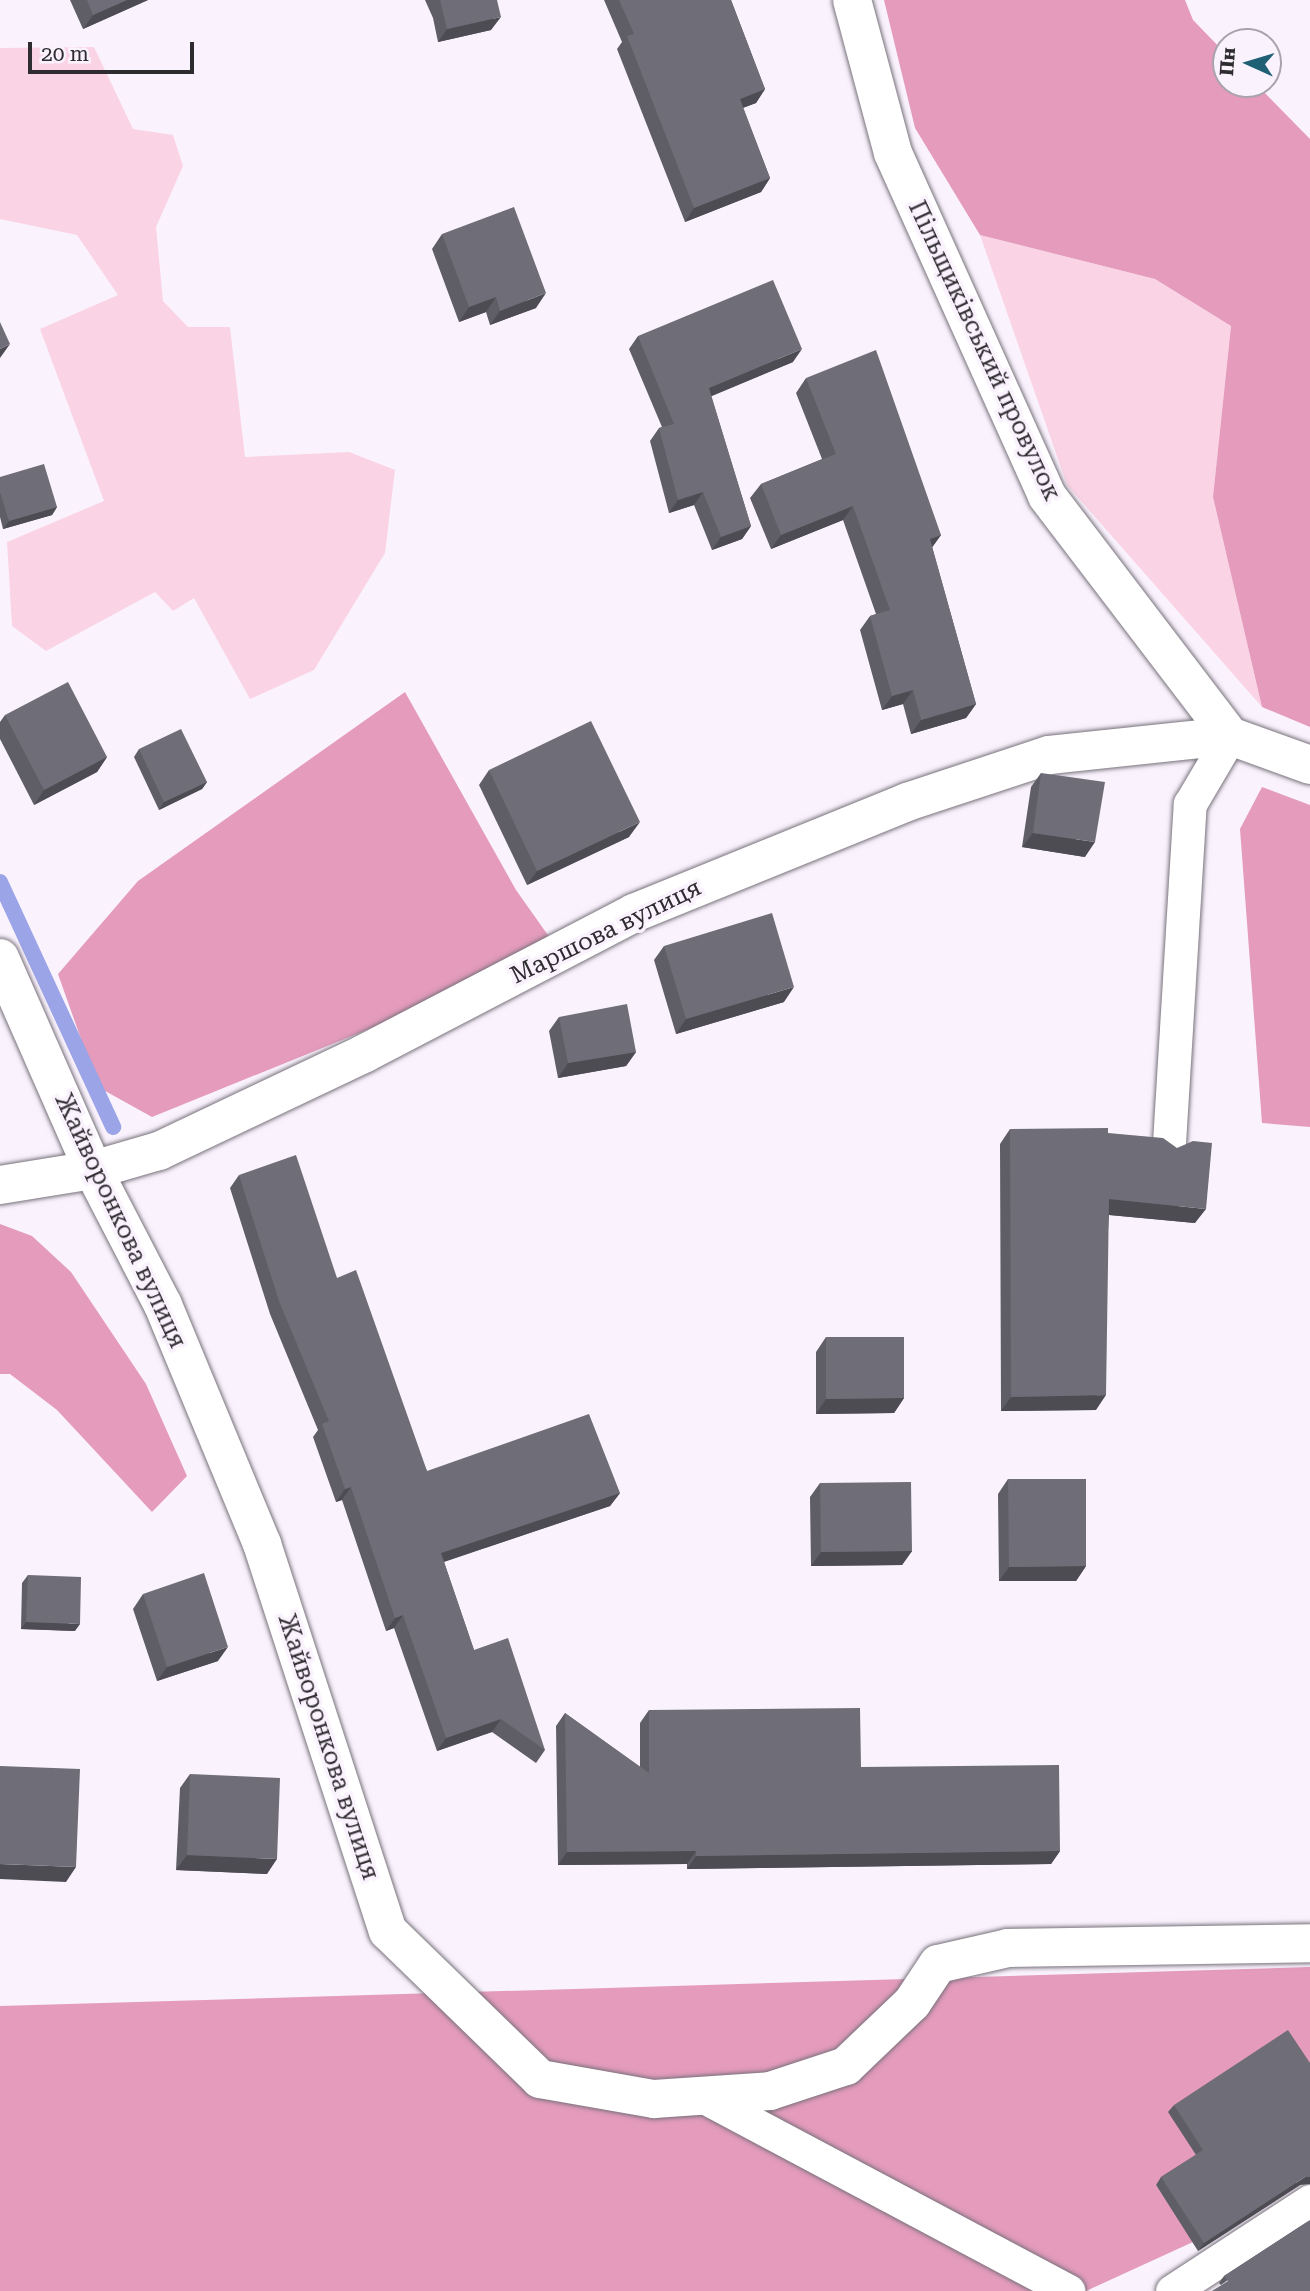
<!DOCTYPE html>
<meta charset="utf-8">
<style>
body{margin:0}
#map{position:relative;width:1310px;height:2291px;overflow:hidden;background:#faf3fe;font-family:"Roboto Serif",serif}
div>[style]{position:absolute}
.green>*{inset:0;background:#fad4e4}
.forest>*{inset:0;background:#e49bbc}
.stream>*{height:16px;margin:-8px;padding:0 8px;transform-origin:8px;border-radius:8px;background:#9ba4e6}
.roads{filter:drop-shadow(0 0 2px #78727b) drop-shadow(0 0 2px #78727b)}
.lane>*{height:33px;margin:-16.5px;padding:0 16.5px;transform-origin:16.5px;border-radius:16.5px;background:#fff}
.street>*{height:38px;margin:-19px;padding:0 19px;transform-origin:19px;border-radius:19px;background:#fff}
.wall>*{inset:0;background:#5f5e66}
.shaded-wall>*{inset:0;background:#4e4c53}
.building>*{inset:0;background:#6f6d77}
span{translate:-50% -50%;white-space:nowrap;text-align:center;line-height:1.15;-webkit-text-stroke:7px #faf3fe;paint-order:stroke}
.street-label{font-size:24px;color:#2f2c30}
.north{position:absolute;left:1212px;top:28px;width:70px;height:70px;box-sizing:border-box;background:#faf3fe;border:2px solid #a9a3ac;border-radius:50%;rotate:274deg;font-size:19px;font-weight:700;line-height:28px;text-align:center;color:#2f2c30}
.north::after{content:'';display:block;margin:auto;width:24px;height:32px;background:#1f6075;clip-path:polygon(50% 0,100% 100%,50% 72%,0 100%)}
.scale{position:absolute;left:28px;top:42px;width:166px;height:32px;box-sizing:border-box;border:4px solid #2f2c30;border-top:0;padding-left:9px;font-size:21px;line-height:24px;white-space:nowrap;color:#2f2c30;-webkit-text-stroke:5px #faf3fe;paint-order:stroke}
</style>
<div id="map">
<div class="green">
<i style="clip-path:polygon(94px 47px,133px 129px,173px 135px,183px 166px,156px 227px,163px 301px,188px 327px,230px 327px,245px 457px,349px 452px,395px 470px,385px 553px,314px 670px,250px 699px,194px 598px,173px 611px,155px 592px,46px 651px,12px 626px,7px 542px,104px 501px,40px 329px,118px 295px,77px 235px,0 219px,0 48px)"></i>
<i style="clip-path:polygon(980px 235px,1155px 279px,1231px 326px,1213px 497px,1262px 707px,1067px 485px)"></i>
</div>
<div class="forest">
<i style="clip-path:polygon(884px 0,1185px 0,1193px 20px,1226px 54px,1226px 84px,1256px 84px,1310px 139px,1310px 727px,1262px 707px,1213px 497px,1231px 326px,1155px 279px,980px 235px,915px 128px)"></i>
<i style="clip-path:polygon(405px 692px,516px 890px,550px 938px,411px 1012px,152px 1117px,98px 1087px,58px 974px,138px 881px)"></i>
<i style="clip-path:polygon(1262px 787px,1310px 805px,1310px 1127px,1262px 1123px,1240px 829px)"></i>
<i style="clip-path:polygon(0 1224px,32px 1236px,71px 1272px,146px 1384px,187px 1476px,152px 1512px,57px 1410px,10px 1374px,0 1374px)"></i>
<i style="clip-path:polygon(1310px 1967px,1310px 2079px,1169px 2112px,1198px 2157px,1156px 2185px,1193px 2242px,1086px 2291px,0 2291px,0 2006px)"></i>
</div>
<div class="stream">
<i style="left:0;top:882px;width:270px;rotate:65.2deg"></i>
</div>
<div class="roads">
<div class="lane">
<i style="left:1169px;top:1143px;width:340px;rotate:-86.5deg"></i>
<i style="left:1190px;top:804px;width:79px;rotate:-59.5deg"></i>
<i style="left:702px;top:2096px;width:415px;rotate:28deg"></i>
<i style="left:1172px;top:2291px;width:165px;rotate:-33.1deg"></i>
</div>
<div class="street">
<i style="left:852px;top:0;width:158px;rotate:75deg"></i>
<i style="left:893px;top:153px;width:376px;rotate:65.8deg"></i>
<i style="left:1047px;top:496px;width:302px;rotate:52.7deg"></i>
<i style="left:0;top:958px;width:232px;rotate:66.3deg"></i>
<i style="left:93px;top:1170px;width:152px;rotate:62.6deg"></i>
<i style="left:163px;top:1305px;width:259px;rotate:67.5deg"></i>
<i style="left:262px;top:1544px;width:407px;rotate:72deg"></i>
<i style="left:388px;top:1931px;width:212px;rotate:44.2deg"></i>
<i style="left:540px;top:2079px;width:116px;rotate:10deg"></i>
<i style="left:654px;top:2099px;width:116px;rotate:-3.9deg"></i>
<i style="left:770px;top:2091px;width:80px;rotate:-18.2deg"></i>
<i style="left:846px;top:2066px;width:91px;rotate:-43.7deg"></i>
<i style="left:912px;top:2003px;width:47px;rotate:-56.3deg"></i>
<i style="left:938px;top:1964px;width:72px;rotate:-12.9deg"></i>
<i style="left:1008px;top:1948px;width:302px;rotate:-0.9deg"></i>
<i style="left:0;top:1185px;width:94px;rotate:-9.2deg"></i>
<i style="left:93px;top:1170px;width:69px;rotate:-16.1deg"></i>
<i style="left:159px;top:1151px;width:228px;rotate:-25.4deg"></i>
<i style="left:365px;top:1053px;width:303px;rotate:-27.5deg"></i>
<i style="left:634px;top:913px;width:295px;rotate:-22.1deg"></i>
<i style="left:907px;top:802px;width:150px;rotate:-18.3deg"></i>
<i style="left:1049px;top:755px;width:182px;rotate:-6deg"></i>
<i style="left:1230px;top:736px;width:85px;rotate:19.9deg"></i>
</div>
</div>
<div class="wall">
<i style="clip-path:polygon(70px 0,148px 0,83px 29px)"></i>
<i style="clip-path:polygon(425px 0,497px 0,491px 30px,438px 42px,433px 18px)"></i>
<i style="clip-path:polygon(604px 0,731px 0,765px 89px,756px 103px,743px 108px,770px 178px,761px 192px,685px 222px,617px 49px,622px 42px)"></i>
<i style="clip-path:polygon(442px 234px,536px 308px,490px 325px,486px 312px,459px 322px,432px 249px)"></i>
<i style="clip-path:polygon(638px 336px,793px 362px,711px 396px,751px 526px,742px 539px,712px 550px,694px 505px,669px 513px,650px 441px,659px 428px,662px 427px,629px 349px)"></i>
<i style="clip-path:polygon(806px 378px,941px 535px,932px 547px,976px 704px,966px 718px,911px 734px,903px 704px,882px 710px,860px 630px,870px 616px,876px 614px,843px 520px,771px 549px,750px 498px,761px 484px,822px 459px,796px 393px)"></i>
<i style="clip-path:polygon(0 477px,57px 507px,52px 515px,3px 529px,0 517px)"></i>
<i style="clip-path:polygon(5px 715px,107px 757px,97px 772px,34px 805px,0 739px,0 722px)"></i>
<i style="clip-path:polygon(139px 749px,207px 782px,202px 789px,159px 810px,134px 757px)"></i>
<i style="clip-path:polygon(489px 770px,629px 837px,527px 885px,479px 785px)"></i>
<i style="clip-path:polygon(1041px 773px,1085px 857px,1022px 847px,1031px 787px)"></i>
<i style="clip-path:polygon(664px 946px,784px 1002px,676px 1034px,654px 960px)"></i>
<i style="clip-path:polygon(559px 1017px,636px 1052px,626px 1066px,558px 1078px,549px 1031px)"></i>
<i style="clip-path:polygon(1010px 1129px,1108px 1133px,1195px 1223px,1109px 1215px,1096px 1410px,1001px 1411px,1000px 1144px)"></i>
<i style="clip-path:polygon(239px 1175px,337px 1278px,427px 1471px,620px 1493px,610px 1506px,444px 1562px,474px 1650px,545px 1750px,536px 1763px,492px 1732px,437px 1751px,394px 1628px,386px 1631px,342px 1500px,336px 1502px,313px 1437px,318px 1430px,270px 1314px,230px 1188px)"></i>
<i style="clip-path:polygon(826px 1337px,904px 1398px,894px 1413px,816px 1414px,816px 1352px)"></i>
<i style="clip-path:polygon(1008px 1479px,1086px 1566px,1076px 1581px,999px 1581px,998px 1494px)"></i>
<i style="clip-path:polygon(820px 1483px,912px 1551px,902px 1565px,811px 1566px,810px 1497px)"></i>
<i style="clip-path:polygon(28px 1575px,75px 1631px,21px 1629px,22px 1583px)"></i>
<i style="clip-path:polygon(143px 1594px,218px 1661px,157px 1681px,133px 1609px)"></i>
<i style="clip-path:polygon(649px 1710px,861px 1767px,1060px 1851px,1051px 1864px,687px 1869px,687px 1864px,558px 1865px,556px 1726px,565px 1713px,640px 1767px,640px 1723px)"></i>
<i style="clip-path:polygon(190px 1774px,267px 1874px,176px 1870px,180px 1788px)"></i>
<i style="clip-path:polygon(1174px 2105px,1300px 2185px,1198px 2251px,1156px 2185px,1161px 2177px,1196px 2155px,1168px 2112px)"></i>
<i style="clip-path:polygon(1310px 2220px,1221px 2285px,1219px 2283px,1224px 2276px)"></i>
</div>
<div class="shaded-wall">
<i style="clip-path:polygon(127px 0,148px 0,83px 29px,93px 15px)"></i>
<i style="clip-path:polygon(501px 17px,491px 30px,438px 42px,447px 29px)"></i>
<i style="clip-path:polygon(765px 89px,756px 103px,731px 112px,740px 99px)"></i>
<i style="clip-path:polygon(770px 178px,761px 192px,685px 222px,694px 208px)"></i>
<i style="clip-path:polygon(546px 293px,536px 308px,490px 325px,500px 311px)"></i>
<i style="clip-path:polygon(496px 297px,486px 312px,459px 322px,469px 307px)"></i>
<i style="clip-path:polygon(10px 344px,0 358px,0 349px)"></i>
<i style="clip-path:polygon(802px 349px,793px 362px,700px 401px,709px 388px)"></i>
<i style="clip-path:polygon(703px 492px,694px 505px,669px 513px,678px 500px)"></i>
<i style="clip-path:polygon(853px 506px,843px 520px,771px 549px,781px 535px)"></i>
<i style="clip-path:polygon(57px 507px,52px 515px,3px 529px,9px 521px)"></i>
<i style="clip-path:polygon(751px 526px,742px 539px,712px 550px,721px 537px)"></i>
<i style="clip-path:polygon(941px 535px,931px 549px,930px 539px)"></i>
<i style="clip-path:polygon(913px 690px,903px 704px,882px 710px,892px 696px)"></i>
<i style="clip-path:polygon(976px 704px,966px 718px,911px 734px,921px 720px)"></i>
<i style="clip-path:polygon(107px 757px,97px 772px,34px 805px,44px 790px)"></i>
<i style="clip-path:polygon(207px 782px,202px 789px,159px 810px,164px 802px)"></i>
<i style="clip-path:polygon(640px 822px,629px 837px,527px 885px,537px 871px)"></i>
<i style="clip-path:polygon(1033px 833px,1095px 842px,1085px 857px,1022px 847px)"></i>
<i style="clip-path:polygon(794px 987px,784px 1002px,676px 1034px,686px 1019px)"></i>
<i style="clip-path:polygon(636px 1052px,626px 1066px,558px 1078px,568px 1063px)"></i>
<i style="clip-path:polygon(1109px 1199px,1206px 1209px,1195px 1223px,1099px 1214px)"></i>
<i style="clip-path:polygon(1106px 1395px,1096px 1410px,1001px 1411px,1011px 1397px)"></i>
<i style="clip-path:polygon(904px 1398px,894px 1413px,816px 1414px,826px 1399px)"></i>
<i style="clip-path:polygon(351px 1487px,342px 1500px,336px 1502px,345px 1489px)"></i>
<i style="clip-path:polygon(620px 1493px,610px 1506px,431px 1566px,441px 1553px)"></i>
<i style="clip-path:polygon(912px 1551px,902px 1565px,811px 1566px,821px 1552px)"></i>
<i style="clip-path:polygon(1086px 1566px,1076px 1581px,999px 1581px,1009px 1567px)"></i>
<i style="clip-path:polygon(403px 1615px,394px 1628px,386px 1631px,395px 1618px)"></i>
<i style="clip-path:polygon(26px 1622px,80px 1624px,75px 1631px,21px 1629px)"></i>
<i style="clip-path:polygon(228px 1647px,218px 1661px,157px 1681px,167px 1667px)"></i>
<i style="clip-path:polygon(501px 1719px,492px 1732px,437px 1751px,446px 1738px)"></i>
<i style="clip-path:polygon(696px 1851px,687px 1864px,558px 1865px,567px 1852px)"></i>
<i style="clip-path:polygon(1060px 1851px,1051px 1864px,687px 1869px,696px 1856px)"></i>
<i style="clip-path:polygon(187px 1855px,277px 1859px,267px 1874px,176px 1870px)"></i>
<i style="clip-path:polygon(0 1864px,76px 1867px,66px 1882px,0 1879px)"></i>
<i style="clip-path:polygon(1305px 2177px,1310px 2177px,1310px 2184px,1300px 2185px,1198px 2251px,1204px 2243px)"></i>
</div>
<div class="building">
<i style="clip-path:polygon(87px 0,127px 0,93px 15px)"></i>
<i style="clip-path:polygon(440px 0,497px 0,501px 17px,447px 29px)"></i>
<i style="clip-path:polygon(619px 0,731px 0,765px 89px,740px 99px,770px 178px,694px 208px,627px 36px,634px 34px)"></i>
<i style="clip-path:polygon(514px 207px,546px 293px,500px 311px,496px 297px,469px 307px,442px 234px)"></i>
<i style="clip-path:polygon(773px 280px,802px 349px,709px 388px,751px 526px,721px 537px,703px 492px,678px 500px,659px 428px,674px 424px,638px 336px)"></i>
<i style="clip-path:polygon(0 322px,10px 344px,0 349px)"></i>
<i style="clip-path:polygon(876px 350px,941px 535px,930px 539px,976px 704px,921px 720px,913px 690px,892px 696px,870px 616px,890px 610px,853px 506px,781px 535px,761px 484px,836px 454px,806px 378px)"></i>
<i style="clip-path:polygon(44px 464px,57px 507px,9px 521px,0 492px,0 477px)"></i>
<i style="clip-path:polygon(68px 682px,107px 757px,44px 790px,5px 715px)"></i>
<i style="clip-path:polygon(591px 721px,640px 822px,537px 871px,489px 770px)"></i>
<i style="clip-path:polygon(181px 729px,207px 782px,164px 802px,139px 749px)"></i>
<i style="clip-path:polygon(1041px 773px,1105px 782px,1095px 842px,1033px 833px)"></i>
<i style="clip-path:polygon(772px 913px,794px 987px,686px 1019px,664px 946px)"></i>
<i style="clip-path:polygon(627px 1004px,636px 1052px,568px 1063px,559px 1017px)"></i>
<i style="clip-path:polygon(1108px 1128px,1108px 1133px,1163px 1138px,1177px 1148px,1193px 1141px,1212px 1143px,1206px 1209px,1109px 1199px,1106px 1395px,1011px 1397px,1010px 1129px)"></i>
<i style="clip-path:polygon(296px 1155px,337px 1278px,356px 1270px,427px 1471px,589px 1414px,620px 1493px,441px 1553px,474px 1650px,508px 1638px,545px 1750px,501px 1719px,446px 1738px,403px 1615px,395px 1618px,351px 1487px,345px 1489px,322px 1424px,329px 1421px,279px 1301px,239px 1175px)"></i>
<i style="clip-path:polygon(826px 1337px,904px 1337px,904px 1398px,826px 1399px)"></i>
<i style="clip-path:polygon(1008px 1479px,1086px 1479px,1086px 1566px,1009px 1567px)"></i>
<i style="clip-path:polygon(911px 1482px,912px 1551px,821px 1552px,820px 1483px)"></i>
<i style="clip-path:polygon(204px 1573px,228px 1647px,167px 1667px,143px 1594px)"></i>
<i style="clip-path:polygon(28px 1575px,81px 1577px,80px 1624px,26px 1622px)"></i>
<i style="clip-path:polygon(860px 1708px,861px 1767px,1059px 1765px,1060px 1851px,696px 1856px,696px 1851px,567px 1852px,565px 1713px,649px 1773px,649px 1710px)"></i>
<i style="clip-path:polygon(0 1766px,80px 1769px,76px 1867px,0 1864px)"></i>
<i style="clip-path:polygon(190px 1774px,280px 1778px,277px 1859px,187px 1855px)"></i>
<i style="clip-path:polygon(1288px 2030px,1310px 2063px,1310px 2177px,1305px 2177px,1204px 2243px,1161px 2177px,1203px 2150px,1174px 2105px)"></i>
<i style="clip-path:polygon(1310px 2220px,1310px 2291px,1212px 2291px,1228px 2281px,1224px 2276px)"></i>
</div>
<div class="street-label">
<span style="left:984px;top:351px;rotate:65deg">Пільщиківський провулок</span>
<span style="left:606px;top:932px;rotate:-26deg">Маршова вулиця</span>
<span style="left:120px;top:1221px;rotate:65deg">Жайворонкова вулиця</span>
<span style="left:328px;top:1747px;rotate:72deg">Жайворонкова вулиця</span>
</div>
<div class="north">Пн</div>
<div class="scale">20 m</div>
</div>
